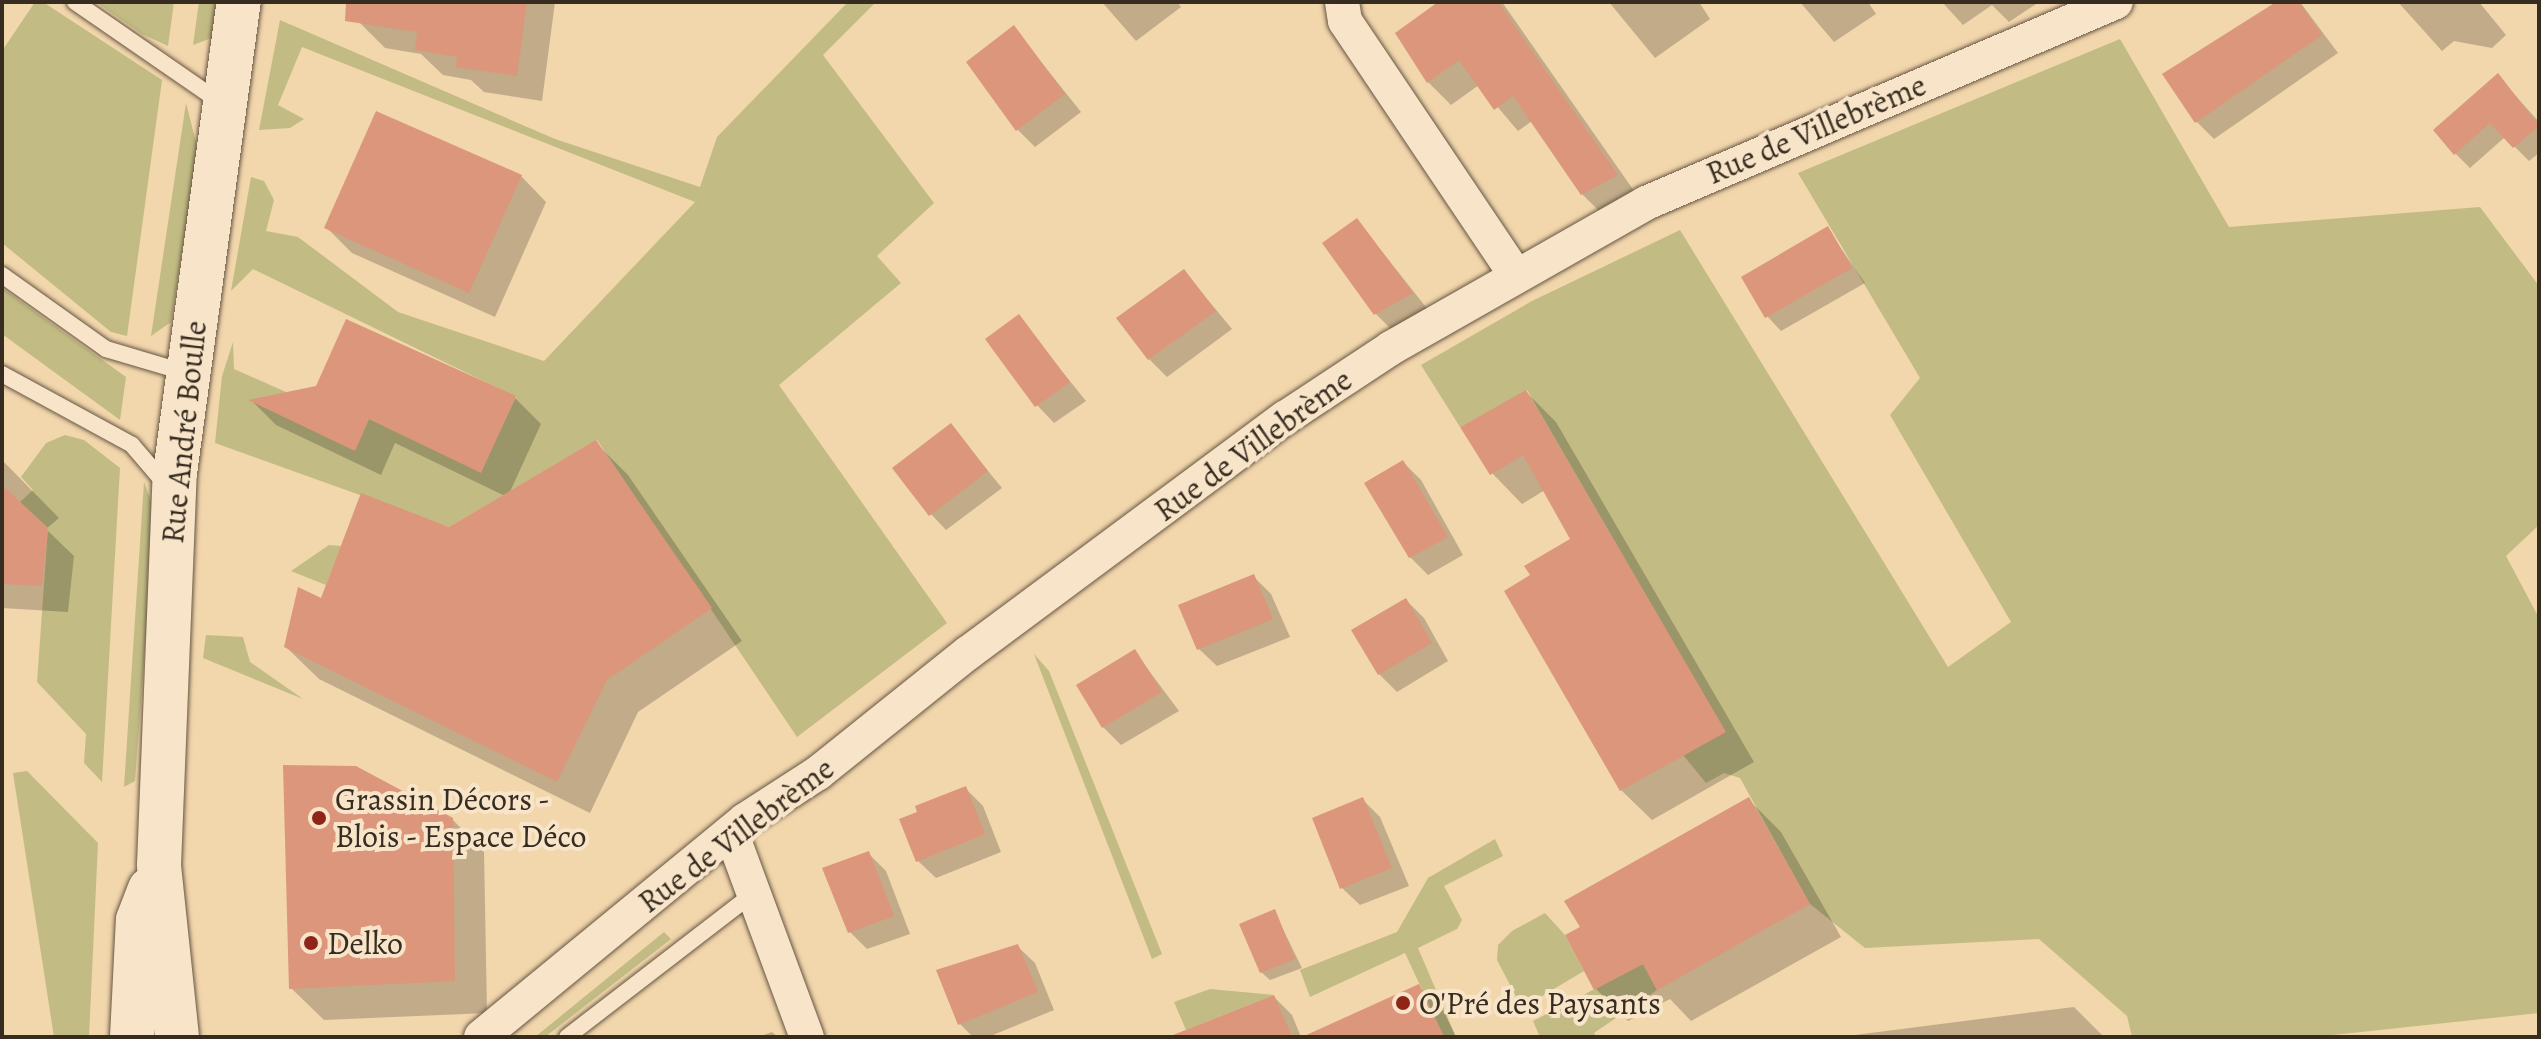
<!DOCTYPE html>
<meta charset="utf-8">
<style>
body{margin:0}
#map{position:relative;width:2541px;height:1039px;overflow:hidden;background:#f2d6ac;font-family:Alegreya,serif}
div>[style]{position:absolute}
.green>*{inset:0;background:#c2bc84}
.shadow>*{inset:0;background:#0003}
.building>*{inset:0;background:#db967b}
.roads{filter:drop-shadow(0 0 2px #665643) drop-shadow(0 0 2px #665643)}
.lane>*{height:16px;margin:-8px;padding:0 8px;transform-origin:8px;border-radius:8px;background:#f7e4c9}
.street>*{height:34px;margin:-17px;padding:0 17px;transform-origin:17px;border-radius:17px;background:#f7e4c9}
.secondary>*{height:44px;margin:-22px;padding:0 22px;transform-origin:22px;border-radius:22px;background:#f7e4c9}
.dots>*{width:22px;height:22px;translate:-50% -50%;box-sizing:border-box;border:4px solid #f7e4c9;border-radius:50%}
span{translate:-50% -50%;white-space:nowrap;text-align:center;line-height:1.15;-webkit-text-stroke:8px #f7e4c9;paint-order:stroke}
.street-label{font-size:32px;color:#372c20}
.poi-label{font-size:32px;color:#372c20}
.left{translate:0 -50%;text-align:left}
.frame{position:absolute;inset:0;border:4px solid #372c20;pointer-events:none}
</style>
<div id="map">
<div class="green">
<i style="clip-path:polygon(35px 2px,43px 2px,162px 80px,127px 336px,111px 332px,2px 243px,2px 51px)"></i>
<i style="clip-path:polygon(96px 2px,174px 2px,168px 46px,142px 34px)"></i>
<i style="clip-path:polygon(199px 2px,219px 2px,214px 37px,193px 45px)"></i>
<i style="clip-path:polygon(848px 2px,876px 2px,823px 55px,934px 203px,877px 256px,901px 283px,779px 385px,947px 623px,797px 737px,597px 440px,449px 527px,215px 443px,222px 376px,233px 342px,234px 369px,286px 392px,355px 450px,369px 419px,481px 472px,516px 397px,253px 269px,231px 291px,251px 177px,264px 181px,274px 200px,266px 231px,298px 237px,398px 312px,544px 361px,695px 202px,302px 47px,278px 105px,304px 119px,290px 128px,259px 130px,280px 20px,555px 139px,700px 187px,717px 137px)"></i>
<i style="clip-path:polygon(2120px 39px,2229px 227px,2480px 207px,2539px 286px,2539px 525px,2506px 556px,2539px 618px,2539px 1013px,2314px 1037px,2132px 1037px,2127px 1016px,2039px 939px,1865px 948px,1810px 904px,1740px 778px,1724px 773px,1706px 783px,1683px 755px,1725px 731px,1527px 390px,1460px 427px,1421px 365px,1532px 301px,1680px 230px,1948px 667px,2011px 622px,1890px 415px,1920px 378px,1798px 173px)"></i>
<i style="clip-path:polygon(186px 103px,198px 150px,171px 322px,151px 336px)"></i>
<i style="clip-path:polygon(2px 288px,126px 377px,120px 420px,2px 334px)"></i>
<i style="clip-path:polygon(65px 435px,84px 440px,120px 468px,102px 782px,84px 763px,86px 734px,37px 682px,48px 528px,20px 502px,33px 490px,21px 477px,46px 443px)"></i>
<i style="clip-path:polygon(144px 482px,155px 512px,135px 781px,124px 787px)"></i>
<i style="clip-path:polygon(329px 545px,341px 546px,326px 585px,291px 571px)"></i>
<i style="clip-path:polygon(206px 635px,243px 637px,250px 662px,303px 699px,203px 658px)"></i>
<i style="clip-path:polygon(1034px 654px,1049px 671px,1162px 954px,1152px 959px)"></i>
<i style="clip-path:polygon(27px 771px,98px 843px,89px 1037px,54px 1037px,13px 773px)"></i>
<i style="clip-path:polygon(1495px 839px,1503px 856px,1444px 886px,1462px 920px,1457px 929px,1418px 948px,1456px 1037px,1444px 1037px,1405px 953px,1310px 997px,1300px 970px,1397px 932px,1428px 878px)"></i>
<i style="clip-path:polygon(1545px 913px,1565px 935px,1584px 971px,1522px 1008px,1497px 960px,1498px 945px,1512px 931px)"></i>
<i style="clip-path:polygon(664px 932px,671px 939px,545px 1037px,535px 1037px)"></i>
<i style="clip-path:polygon(1643px 964px,1657px 990px,1594px 1033px,1596px 1037px,1540px 1037px,1533px 1021px)"></i>
<i style="clip-path:polygon(1210px 989px,1274px 995px,1186px 1030px,1174px 1002px)"></i>
</div>
<div class="shadow">
<i style="clip-path:polygon(362px 2px,555px 2px,542px 101px,484px 92px,471px 80px,443px 75px,421px 54px,385px 48px,359px 22px)"></i>
<i style="clip-path:polygon(1102px 2px,1177px 2px,1181px 7px,1136px 41px)"></i>
<i style="clip-path:polygon(1442px 2px,1502px 2px,1639px 198px,1605px 217px,1582px 194px,1532px 121px,1518px 131px,1479px 85px,1451px 105px,1428px 82px)"></i>
<i style="clip-path:polygon(1609px 2px,1699px 2px,1710px 19px,1655px 58px)"></i>
<i style="clip-path:polygon(1800px 2px,1868px 2px,1876px 14px,1834px 42px)"></i>
<i style="clip-path:polygon(1942px 2px,2039px 2px,2009px 22px,1992px 5px,1963px 25px)"></i>
<i style="clip-path:polygon(2279px 2px,2300px 2px,2338px 53px,2214px 139px,2196px 121px)"></i>
<i style="clip-path:polygon(2398px 2px,2479px 2px,2506px 35px,2492px 48px,2454px 41px,2442px 51px)"></i>
<i style="clip-path:polygon(1014px 28px,1081px 112px,1035px 147px,1017px 129px)"></i>
<i style="clip-path:polygon(2498px 76px,2539px 122px,2539px 153px,2529px 161px,2505px 137px,2470px 168px,2455px 153px)"></i>
<i style="clip-path:polygon(521px 176px,546px 202px,495px 317px,352px 253px,326px 227px)"></i>
<i style="clip-path:polygon(1357px 220px,1429px 311px,1393px 331px,1376px 314px)"></i>
<i style="clip-path:polygon(1827px 228px,1865px 283px,1781px 331px,1767px 316px)"></i>
<i style="clip-path:polygon(1184px 271px,1232px 329px,1167px 377px,1149px 359px)"></i>
<i style="clip-path:polygon(1018px 317px,1086px 401px,1054px 423px,1037px 405px)"></i>
<i style="clip-path:polygon(1526px 392px,1556px 422px,1754px 762px,1652px 820px,1621px 790px,1533px 576px,1572px 540px,1545px 490px,1522px 504px,1492px 473px)"></i>
<i style="clip-path:polygon(515px 398px,541px 424px,509px 494px,596px 443px,628px 475px,742px 641px,638px 712px,590px 813px,319px 679px,286px 647px,322px 600px,505px 496px,395px 443px,381px 475px,276px 425px,252px 401px)"></i>
<i style="clip-path:polygon(951px 426px,1002px 488px,946px 530px,931px 514px)"></i>
<i style="clip-path:polygon(2px 460px,59px 518px,46px 529px,74px 556px,68px 612px,2px 608px)"></i>
<i style="clip-path:polygon(1403px 462px,1421px 480px,1463px 555px,1428px 575px,1410px 557px)"></i>
<i style="clip-path:polygon(1253px 576px,1271px 594px,1290px 637px,1217px 666px,1199px 649px)"></i>
<i style="clip-path:polygon(1406px 600px,1424px 618px,1448px 661px,1397px 692px,1379px 674px)"></i>
<i style="clip-path:polygon(1135px 652px,1179px 711px,1121px 745px,1103px 727px)"></i>
<i style="clip-path:polygon(965px 788px,983px 806px,1001px 852px,936px 878px,918px 861px)"></i>
<i style="clip-path:polygon(1362px 799px,1380px 817px,1409px 886px,1360px 905px,1342px 888px)"></i>
<i style="clip-path:polygon(1749px 800px,1781px 832px,1841px 937px,1691px 1021px,1670px 999px,1628px 1021px,1596px 989px,1568px 936px)"></i>
<i style="clip-path:polygon(452px 819px,484px 852px,487px 1013px,324px 1020px,291px 988px)"></i>
<i style="clip-path:polygon(868px 853px,886px 871px,910px 934px,867px 949px,850px 932px)"></i>
<i style="clip-path:polygon(1274px 911px,1302px 968px,1270px 980px,1261px 972px)"></i>
<i style="clip-path:polygon(1017px 946px,1035px 963px,1054px 1010px,988px 1037px,973px 1037px,960px 1024px)"></i>
<i style="clip-path:polygon(1418px 986px,1444px 1012px,1456px 1037px,1346px 1037px)"></i>
<i style="clip-path:polygon(1274px 997px,1292px 1015px,1301px 1037px,1190px 1037px)"></i>
<i style="clip-path:polygon(2074px 1007px,2104px 1037px,1839px 1037px)"></i>
<i style="clip-path:polygon(772px 1032px,778px 1037px,758px 1037px)"></i>
</div>
<div class="building">
<i style="clip-path:polygon(346px 2px,527px 2px,517px 76px,456px 67px,457px 57px,415px 50px,417px 32px,345px 21px)"></i>
<i style="clip-path:polygon(1438px 2px,1498px 2px,1618px 175px,1581px 195px,1513px 96px,1494px 110px,1459px 60px,1427px 83px,1395px 33px)"></i>
<i style="clip-path:polygon(2276px 2px,2299px 2px,2322px 35px,2195px 123px,2162px 74px)"></i>
<i style="clip-path:polygon(1014px 25px,1065px 94px,1016px 131px,966px 62px)"></i>
<i style="clip-path:polygon(2498px 73px,2539px 126px,2513px 148px,2490px 123px,2454px 155px,2433px 130px)"></i>
<i style="clip-path:polygon(376px 111px,522px 175px,469px 293px,324px 228px)"></i>
<i style="clip-path:polygon(1357px 218px,1413px 293px,1374px 315px,1322px 243px)"></i>
<i style="clip-path:polygon(1828px 226px,1852px 268px,1765px 318px,1741px 277px)"></i>
<i style="clip-path:polygon(1184px 269px,1216px 311px,1148px 360px,1116px 318px)"></i>
<i style="clip-path:polygon(1019px 314px,1070px 382px,1035px 407px,985px 339px)"></i>
<i style="clip-path:polygon(346px 319px,516px 396px,481px 473px,369px 419px,355px 451px,248px 400px,316px 386px)"></i>
<i style="clip-path:polygon(1526px 390px,1726px 732px,1620px 791px,1504px 591px,1530px 575px,1524px 566px,1570px 539px,1523px 455px,1490px 475px,1460px 427px)"></i>
<i style="clip-path:polygon(951px 423px,988px 471px,929px 516px,892px 468px)"></i>
<i style="clip-path:polygon(596px 440px,712px 608px,607px 680px,557px 782px,284px 647px,298px 587px,321px 598px,361px 493px,449px 527px)"></i>
<i style="clip-path:polygon(1403px 460px,1448px 537px,1409px 558px,1364px 483px)"></i>
<i style="clip-path:polygon(2px 485px,48px 528px,42px 586px,2px 584px)"></i>
<i style="clip-path:polygon(1254px 574px,1273px 619px,1197px 650px,1178px 605px)"></i>
<i style="clip-path:polygon(1406px 598px,1432px 643px,1378px 675px,1351px 630px)"></i>
<i style="clip-path:polygon(1135px 649px,1162px 692px,1102px 728px,1076px 685px)"></i>
<i style="clip-path:polygon(283px 765px,356px 766px,453px 818px,455px 981px,289px 989px)"></i>
<i style="clip-path:polygon(966px 786px,985px 834px,916px 862px,899px 819px,917px 812px,915px 806px)"></i>
<i style="clip-path:polygon(1363px 797px,1392px 868px,1340px 889px,1312px 818px)"></i>
<i style="clip-path:polygon(1749px 797px,1810px 904px,1657px 990px,1643px 964px,1594px 990px,1565px 935px,1580px 927px,1564px 901px)"></i>
<i style="clip-path:polygon(869px 851px,894px 916px,848px 933px,822px 868px)"></i>
<i style="clip-path:polygon(1275px 909px,1295px 959px,1260px 973px,1239px 924px)"></i>
<i style="clip-path:polygon(1018px 944px,1038px 992px,958px 1025px,936px 970px)"></i>
<i style="clip-path:polygon(1419px 984px,1444px 1037px,1302px 1037px)"></i>
<i style="clip-path:polygon(1274px 995px,1292px 1037px,1173px 1037px,1173px 1035px)"></i>
</div>
<div class="roads">
<div class="lane">
<i style="left:75px;top:2px;width:180px;rotate:34.6deg"></i>
<i style="left:2px;top:275px;width:128px;rotate:35.4deg"></i>
<i style="left:106px;top:349px;width:84px;rotate:16.5deg"></i>
<i style="left:2px;top:374px;width:148px;rotate:28.6deg"></i>
<i style="left:132px;top:445px;width:54px;rotate:49.5deg"></i>
<i style="left:567px;top:1037px;width:236px;rotate:-37.6deg"></i>
</div>
<div class="street">
<i style="left:1342px;top:2px;width:19px;rotate:81deg"></i>
<i style="left:1345px;top:21px;width:306px;rotate:56.1deg"></i>
<i style="left:731px;top:832px;width:219px;rotate:69.7deg"></i>
<i style="left:481px;top:1037px;width:342px;rotate:-39.4deg"></i>
<i style="left:745px;top:820px;width:87px;rotate:-32.8deg"></i>
<i style="left:818px;top:773px;width:192px;rotate:-38.7deg"></i>
<i style="left:968px;top:653px;width:395px;rotate:-36.6deg"></i>
<i style="left:1285px;top:418px;width:127px;rotate:-33.4deg"></i>
<i style="left:1391px;top:348px;width:293px;rotate:-29.6deg"></i>
<i style="left:1646px;top:203px;width:511px;rotate:-23.15deg"></i>
</div>
<div class="secondary">
<i style="left:132px;top:1037px;width:117px;rotate:-87.1deg"></i>
<i style="left:138px;top:920px;width:33px;rotate:-69deg"></i>
<i style="left:177px;top:1037px;width:173px;rotate:-96deg"></i>
<i style="left:159px;top:865px;width:392px;rotate:-87.7deg"></i>
<i style="left:175px;top:473px;width:475px;rotate:-82.3deg"></i>
</div>
</div>
<div class="dots">
<i style="left:319px;top:818px;background:#8f2418"></i>
<i style="left:311px;top:943px;background:#8f2418"></i>
<i style="left:1403px;top:1003px;background:#8f2418"></i>
</div>
<div class="street-label">
<span style="left:1816px;top:129px;rotate:-23deg">Rue de Villebrème</span>
<span style="left:184px;top:432px;rotate:-84deg">Rue André Boulle</span>
<span style="left:1253px;top:445px;rotate:-36deg">Rue de Villebrème</span>
<span style="left:736px;top:835px;rotate:-37deg">Rue de Villebrème</span>
</div>
<div class="poi-label">
<span class="left" style="left:335px;top:818px">Grassin Décors -<br>Blois - Espace Déco</span>
<span class="left" style="left:327px;top:943px">Delko</span>
<span class="left" style="left:1419px;top:1003px">O'Pré des Paysants</span>
</div>
<div class="frame"></div>
</div>
